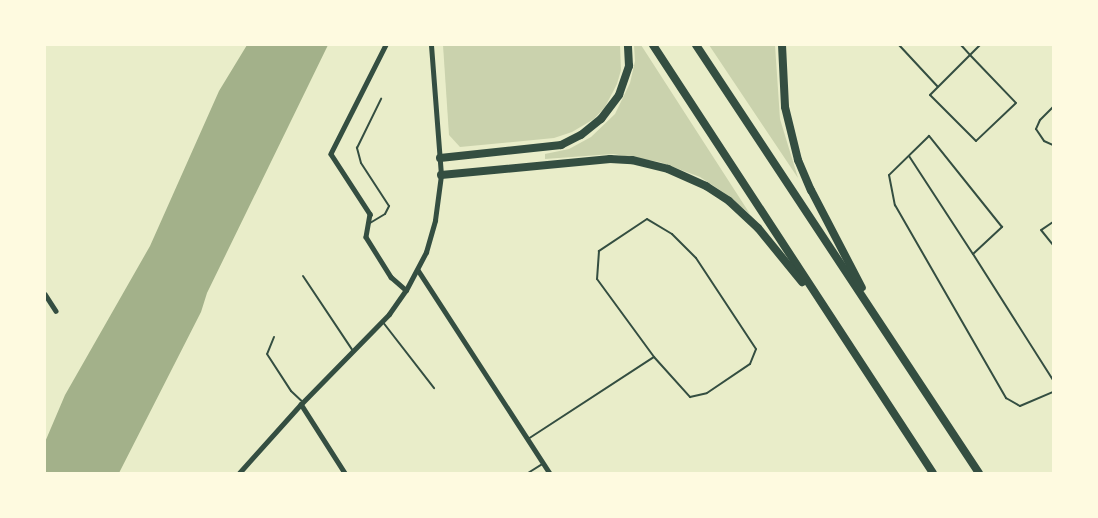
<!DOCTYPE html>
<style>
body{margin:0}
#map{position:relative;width:1098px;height:518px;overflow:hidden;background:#e9edc9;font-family:"Exo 2",sans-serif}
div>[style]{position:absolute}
.green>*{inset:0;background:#cad2ad}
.water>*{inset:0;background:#a3b18a}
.service>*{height:2px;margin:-1px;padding:0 1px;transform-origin:1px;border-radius:1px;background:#344e41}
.minor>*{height:4.5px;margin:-2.25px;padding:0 2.25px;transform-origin:2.25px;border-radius:2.25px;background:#344e41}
.tertiary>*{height:5px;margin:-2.5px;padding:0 2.5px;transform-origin:2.5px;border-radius:2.5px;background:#344e41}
.motorway>*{height:8px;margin:-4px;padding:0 4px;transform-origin:4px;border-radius:4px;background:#344e41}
span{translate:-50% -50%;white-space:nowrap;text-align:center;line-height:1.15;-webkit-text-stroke:4.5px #fefae0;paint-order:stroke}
.frame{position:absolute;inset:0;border:46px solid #fefae0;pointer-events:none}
</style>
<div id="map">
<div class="green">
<i style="clip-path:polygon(443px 45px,620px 45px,621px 70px,617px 84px,605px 107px,594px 119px,572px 132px,554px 138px,460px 147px,449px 135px)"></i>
<i style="clip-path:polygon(634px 45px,641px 45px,750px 214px,723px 192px,700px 177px,660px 162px,613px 154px,545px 159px,545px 154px,569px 149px,591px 137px,615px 114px,630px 83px,635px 61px)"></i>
<i style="clip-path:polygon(709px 45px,775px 45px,780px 119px,798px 178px)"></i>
</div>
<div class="water">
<i style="clip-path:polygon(247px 45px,328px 45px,207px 293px,201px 312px,119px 473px,45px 473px,45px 442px,65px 395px,150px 246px,219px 91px)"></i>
</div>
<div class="service">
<i style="left:899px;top:45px;width:57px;rotate:47.1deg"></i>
<i style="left:961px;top:45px;width:13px;rotate:48deg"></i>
<i style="left:970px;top:55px;width:66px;rotate:46.2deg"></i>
<i style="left:1016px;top:103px;width:55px;rotate:136.5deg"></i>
<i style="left:976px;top:141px;width:65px;rotate:-135deg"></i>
<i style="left:930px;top:95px;width:71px;rotate:-45deg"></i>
<i style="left:1053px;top:107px;width:18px;rotate:135deg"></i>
<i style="left:1040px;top:120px;width:10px;rotate:114deg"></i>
<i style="left:1036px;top:129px;width:14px;rotate:56deg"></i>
<i style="left:1044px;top:141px;width:10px;rotate:24deg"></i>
<i style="left:909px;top:156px;width:117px;rotate:56.9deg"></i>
<i style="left:973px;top:254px;width:40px;rotate:-43deg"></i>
<i style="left:1002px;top:227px;width:117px;rotate:-128.7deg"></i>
<i style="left:929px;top:136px;width:56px;rotate:135.7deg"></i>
<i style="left:889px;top:175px;width:31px;rotate:79deg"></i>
<i style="left:895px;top:205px;width:223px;rotate:60.1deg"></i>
<i style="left:1006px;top:398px;width:16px;rotate:30deg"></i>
<i style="left:1020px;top:406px;width:36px;rotate:-23deg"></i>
<i style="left:1053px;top:222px;width:14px;rotate:146deg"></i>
<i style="left:1041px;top:230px;width:19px;rotate:51deg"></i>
<i style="left:370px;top:223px;width:17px;rotate:-31deg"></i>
<i style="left:385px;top:214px;width:9px;rotate:-63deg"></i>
<i style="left:389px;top:206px;width:51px;rotate:-123.1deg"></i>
<i style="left:361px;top:163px;width:16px;rotate:-105deg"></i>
<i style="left:357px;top:148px;width:55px;rotate:-63.9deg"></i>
<i style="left:973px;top:254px;width:149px;rotate:57.6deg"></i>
<i style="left:303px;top:276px;width:90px;rotate:56.3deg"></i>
<i style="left:382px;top:321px;width:85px;rotate:52.2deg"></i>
<i style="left:274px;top:337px;width:18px;rotate:112deg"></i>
<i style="left:267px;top:354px;width:44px;rotate:57deg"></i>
<i style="left:291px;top:391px;width:16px;rotate:43deg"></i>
<i style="left:528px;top:439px;width:150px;rotate:-33.1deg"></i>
<i style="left:654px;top:357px;width:54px;rotate:48deg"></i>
<i style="left:690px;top:397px;width:17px;rotate:-13deg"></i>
<i style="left:707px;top:393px;width:52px;rotate:-34deg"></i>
<i style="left:750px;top:364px;width:16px;rotate:-68deg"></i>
<i style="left:756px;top:349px;width:109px;rotate:-123.4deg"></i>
<i style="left:696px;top:258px;width:34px;rotate:-135deg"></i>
<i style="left:672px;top:234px;width:29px;rotate:-149deg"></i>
<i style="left:647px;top:219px;width:58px;rotate:146.3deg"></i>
<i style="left:599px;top:251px;width:28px;rotate:94deg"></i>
<i style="left:597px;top:279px;width:97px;rotate:53.8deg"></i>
<i style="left:528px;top:473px;width:19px;rotate:-32deg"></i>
</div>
<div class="minor">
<i style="left:386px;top:45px;width:122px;rotate:116.8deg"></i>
<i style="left:331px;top:154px;width:72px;rotate:57deg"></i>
<i style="left:370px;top:214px;width:23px;rotate:100deg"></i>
<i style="left:366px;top:237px;width:47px;rotate:58deg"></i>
<i style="left:391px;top:277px;width:20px;rotate:41deg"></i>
<i style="left:418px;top:270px;width:242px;rotate:57deg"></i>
<i style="left:45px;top:294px;width:20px;rotate:57deg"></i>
<i style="left:301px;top:404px;width:82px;rotate:57.5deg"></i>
</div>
<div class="tertiary">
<i style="left:239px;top:473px;width:93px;rotate:-48.1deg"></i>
<i style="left:301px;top:404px;width:126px;rotate:-45.6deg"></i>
<i style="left:389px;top:314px;width:29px;rotate:-55deg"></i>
<i style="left:406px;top:290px;width:43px;rotate:-62.2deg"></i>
<i style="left:426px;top:252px;width:33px;rotate:-74deg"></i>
<i style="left:435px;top:220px;width:45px;rotate:-82.4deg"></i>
<i style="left:441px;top:175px;width:130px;rotate:-94.4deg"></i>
</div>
<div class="motorway">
<i style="left:653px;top:45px;width:511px;rotate:56.81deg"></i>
<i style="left:696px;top:45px;width:513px;rotate:56.53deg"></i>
<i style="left:782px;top:45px;width:62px;rotate:87.2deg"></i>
<i style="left:785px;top:107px;width:55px;rotate:76.2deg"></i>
<i style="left:798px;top:160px;width:33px;rotate:67deg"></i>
<i style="left:811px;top:190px;width:110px;rotate:62.5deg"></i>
<i style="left:440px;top:158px;width:122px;rotate:-6.1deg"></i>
<i style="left:561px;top:145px;width:22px;rotate:-27deg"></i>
<i style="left:581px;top:135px;width:26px;rotate:-39deg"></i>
<i style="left:601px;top:119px;width:30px;rotate:-53deg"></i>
<i style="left:619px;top:95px;width:31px;rotate:-71deg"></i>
<i style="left:629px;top:66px;width:21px;rotate:-93deg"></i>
<i style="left:441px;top:175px;width:170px;rotate:-5.4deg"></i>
<i style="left:610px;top:159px;width:22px;rotate:3deg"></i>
<i style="left:632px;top:160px;width:37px;rotate:14deg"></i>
<i style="left:668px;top:169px;width:42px;rotate:24.1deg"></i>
<i style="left:706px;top:186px;width:27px;rotate:33deg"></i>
<i style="left:729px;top:201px;width:40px;rotate:43deg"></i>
<i style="left:758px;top:228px;width:70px;rotate:50.8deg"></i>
</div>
<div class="frame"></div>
</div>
